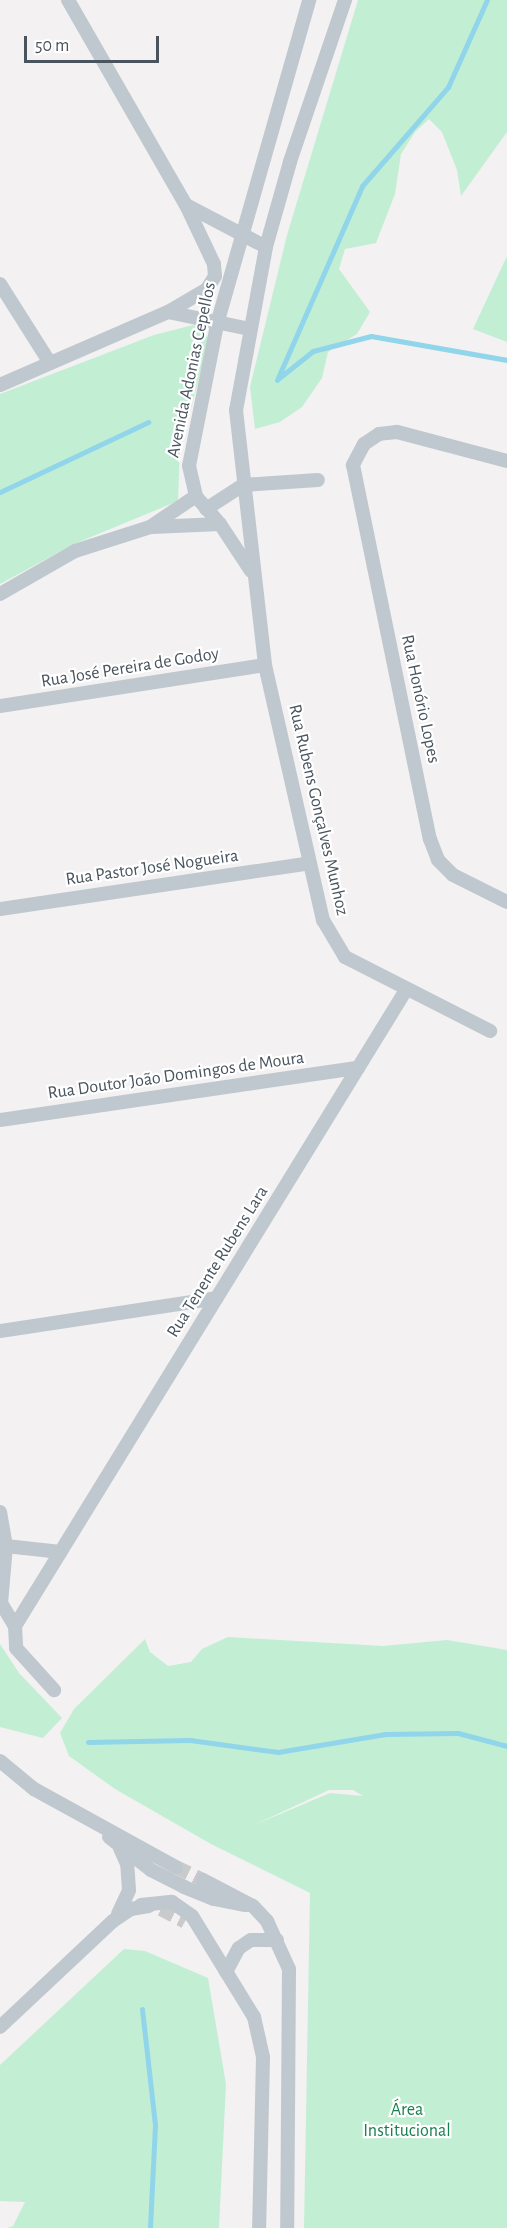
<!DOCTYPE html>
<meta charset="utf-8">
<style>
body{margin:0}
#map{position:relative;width:507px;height:2228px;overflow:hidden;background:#f3f1f1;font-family:"Alegreya Sans",sans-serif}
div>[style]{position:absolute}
.green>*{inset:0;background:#c2efd4}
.stream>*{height:5px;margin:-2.5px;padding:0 2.5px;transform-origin:2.5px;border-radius:2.5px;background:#90d5ea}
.minor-tunnel>*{height:14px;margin-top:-7px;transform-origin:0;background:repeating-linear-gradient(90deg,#c8cacc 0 14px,transparent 0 21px)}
.minor>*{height:14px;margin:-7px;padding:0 7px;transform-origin:7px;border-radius:7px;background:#bfc8cf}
span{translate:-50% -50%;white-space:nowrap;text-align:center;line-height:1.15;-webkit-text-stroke:4.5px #fff;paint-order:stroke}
.street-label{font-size:18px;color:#49545e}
.park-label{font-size:18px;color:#1a7f50}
.scale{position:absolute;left:24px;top:36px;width:135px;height:27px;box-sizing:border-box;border:3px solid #49545e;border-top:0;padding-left:8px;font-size:18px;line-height:21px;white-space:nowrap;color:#49545e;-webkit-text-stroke:4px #fff;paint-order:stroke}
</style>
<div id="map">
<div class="green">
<i style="clip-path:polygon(358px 0,507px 0,507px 132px,461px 196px,457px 170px,442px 132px,429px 119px,415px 132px,401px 154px,395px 194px,376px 243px,345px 249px,339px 269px,370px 312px,357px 334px,328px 352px,322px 378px,302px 407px,280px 422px,255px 429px,250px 387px,287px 235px)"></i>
<i style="clip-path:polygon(507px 256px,507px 342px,473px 329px)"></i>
<i style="clip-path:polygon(193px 325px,203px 327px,209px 341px,180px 450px,178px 501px,74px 544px,0 584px,0 394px,154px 335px)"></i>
<i style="clip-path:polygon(evenodd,228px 1637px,383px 1646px,447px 1640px,507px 1650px,507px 2228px,304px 2228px,310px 1893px,211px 1844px,115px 1789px,69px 1756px,60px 1733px,74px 1709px,145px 1639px,150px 1652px,168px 1666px,191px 1662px,202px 1649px,228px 1637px,329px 1790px,353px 1790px,363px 1796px,330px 1793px,254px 1825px,329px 1790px)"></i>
<i style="clip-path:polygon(0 1644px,19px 1673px,62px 1718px,43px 1738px,0 1727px)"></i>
<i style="clip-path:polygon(124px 1949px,145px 1951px,208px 1978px,226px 2084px,219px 2228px,7px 2228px,13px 2226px,25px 2202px,0 2201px,0 2065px)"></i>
</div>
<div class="stream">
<i style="left:279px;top:378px;width:43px;rotate:-38.5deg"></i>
<i style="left:313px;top:351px;width:60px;rotate:-14.5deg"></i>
<i style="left:371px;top:336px;width:138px;rotate:10deg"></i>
<i style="left:277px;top:380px;width:212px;rotate:-66.3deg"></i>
<i style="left:362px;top:186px;width:131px;rotate:-49deg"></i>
<i style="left:448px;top:87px;width:95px;rotate:-65.9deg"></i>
<i style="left:0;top:492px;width:164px;rotate:-25.3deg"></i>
<i style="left:88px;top:1742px;width:102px;rotate:-1.1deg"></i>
<i style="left:190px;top:1740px;width:89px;rotate:7.8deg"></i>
<i style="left:278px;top:1752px;width:109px;rotate:-9.5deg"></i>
<i style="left:385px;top:1734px;width:73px;rotate:-0.8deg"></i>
<i style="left:458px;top:1733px;width:51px;rotate:14.9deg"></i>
<i style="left:142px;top:2009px;width:117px;rotate:83.6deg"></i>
<i style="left:155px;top:2125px;width:103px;rotate:92.8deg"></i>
</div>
<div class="minor-tunnel">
<i style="left:176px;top:1867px;width:30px;rotate:26deg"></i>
<i style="left:161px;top:1909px;width:27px;rotate:28deg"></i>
</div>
<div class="minor">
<i style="left:68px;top:0;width:237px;rotate:60.1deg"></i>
<i style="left:186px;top:205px;width:90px;rotate:27.7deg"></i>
<i style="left:345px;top:0;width:171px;rotate:108.8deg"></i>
<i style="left:290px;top:162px;width:88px;rotate:105.8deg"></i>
<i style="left:266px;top:247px;width:166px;rotate:100.4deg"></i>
<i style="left:236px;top:410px;width:257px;rotate:83.5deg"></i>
<i style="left:265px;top:665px;width:262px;rotate:77.2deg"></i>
<i style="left:323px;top:920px;width:43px;rotate:59.3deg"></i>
<i style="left:345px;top:957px;width:163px;rotate:27deg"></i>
<i style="left:0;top:284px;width:93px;rotate:57.7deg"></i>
<i style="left:168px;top:312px;width:45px;rotate:-30.5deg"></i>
<i style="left:207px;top:289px;width:15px;rotate:-58deg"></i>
<i style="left:215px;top:276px;width:12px;rotate:-95deg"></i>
<i style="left:214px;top:264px;width:65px;rotate:-115.4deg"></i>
<i style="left:0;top:385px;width:183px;rotate:-23.5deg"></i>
<i style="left:168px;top:312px;width:84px;rotate:11.7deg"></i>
<i style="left:507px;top:461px;width:114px;rotate:-165.2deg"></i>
<i style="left:397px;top:432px;width:18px;rotate:174deg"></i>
<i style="left:379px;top:434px;width:18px;rotate:146deg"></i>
<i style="left:364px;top:444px;width:24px;rotate:118deg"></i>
<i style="left:353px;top:465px;width:382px;rotate:78.4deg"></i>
<i style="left:430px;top:839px;width:22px;rotate:69deg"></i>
<i style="left:438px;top:860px;width:21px;rotate:45deg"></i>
<i style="left:453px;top:875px;width:60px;rotate:26.6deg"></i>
<i style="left:206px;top:509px;width:44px;rotate:-33deg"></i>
<i style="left:243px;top:485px;width:75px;rotate:-3.8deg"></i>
<i style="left:152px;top:527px;width:68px;rotate:-2.5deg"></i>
<i style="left:251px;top:571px;width:56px;rotate:-123.4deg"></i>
<i style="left:220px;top:524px;width:37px;rotate:-131deg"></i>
<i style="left:196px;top:496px;width:31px;rotate:-103deg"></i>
<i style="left:189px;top:466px;width:145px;rotate:-78.8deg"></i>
<i style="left:217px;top:324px;width:337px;rotate:-74.1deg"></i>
<i style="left:0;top:594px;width:86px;rotate:-29.8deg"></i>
<i style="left:75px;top:551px;width:79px;rotate:-17.7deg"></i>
<i style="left:150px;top:527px;width:55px;rotate:-34deg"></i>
<i style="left:0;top:706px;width:268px;rotate:-8.8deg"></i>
<i style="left:0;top:909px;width:313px;rotate:-8.4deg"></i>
<i style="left:0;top:1120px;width:362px;rotate:-8.3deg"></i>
<i style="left:0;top:1331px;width:219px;rotate:-8.6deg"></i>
<i style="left:0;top:1512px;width:35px;rotate:80deg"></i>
<i style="left:6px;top:1546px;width:57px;rotate:95deg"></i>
<i style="left:1px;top:1603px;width:27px;rotate:59deg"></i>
<i style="left:15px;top:1626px;width:22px;rotate:87deg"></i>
<i style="left:16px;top:1648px;width:57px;rotate:47.9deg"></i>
<i style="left:6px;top:1546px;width:55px;rotate:6.2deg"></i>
<i style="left:15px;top:1626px;width:747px;rotate:-58.42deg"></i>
<i style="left:0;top:1761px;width:44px;rotate:39.5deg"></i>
<i style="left:34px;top:1789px;width:162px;rotate:28.8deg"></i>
<i style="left:109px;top:1837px;width:53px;rotate:38.2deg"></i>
<i style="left:151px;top:1870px;width:37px;rotate:27deg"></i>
<i style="left:184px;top:1887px;width:32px;rotate:22deg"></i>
<i style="left:214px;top:1899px;width:32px;rotate:11deg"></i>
<i style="left:203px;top:1880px;width:56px;rotate:27.5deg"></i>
<i style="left:253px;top:1906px;width:21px;rotate:47deg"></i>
<i style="left:267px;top:1921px;width:53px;rotate:65.4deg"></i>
<i style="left:289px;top:1969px;width:259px;rotate:90.4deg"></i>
<i style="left:141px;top:1905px;width:31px;rotate:-6deg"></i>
<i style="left:172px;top:1902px;width:24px;rotate:35deg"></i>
<i style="left:192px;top:1916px;width:119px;rotate:58.5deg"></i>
<i style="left:254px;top:2017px;width:41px;rotate:77.3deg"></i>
<i style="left:263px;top:2057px;width:171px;rotate:91.3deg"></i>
<i style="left:118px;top:1914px;width:26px;rotate:-65deg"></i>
<i style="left:129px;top:1890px;width:26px;rotate:-94deg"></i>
<i style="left:127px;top:1864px;width:17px;rotate:-114deg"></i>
<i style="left:226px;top:1972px;width:27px;rotate:-62deg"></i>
<i style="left:239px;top:1948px;width:14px;rotate:-34deg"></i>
<i style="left:251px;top:1940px;width:26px"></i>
<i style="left:0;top:2027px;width:155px;rotate:-43.2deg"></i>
<i style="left:113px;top:1921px;width:22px;rotate:-34deg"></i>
<i style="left:131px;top:1909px;width:18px;rotate:-9deg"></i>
</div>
<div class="street-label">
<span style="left:192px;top:370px;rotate:-78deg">Avenida Adonias Cepellos</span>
<span style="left:130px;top:668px;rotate:-9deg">Rua José Pereira de Godoy</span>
<span style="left:420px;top:699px;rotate:78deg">Rua Honório Lopes</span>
<span style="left:318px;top:810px;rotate:77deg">Rua Rubens Gonçalves Munhoz</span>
<span style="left:152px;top:868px;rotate:-8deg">Rua Pastor José Nogueira</span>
<span style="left:176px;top:1076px;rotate:-8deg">Rua Doutor João Domingos de Moura</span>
<span style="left:218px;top:1262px;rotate:-58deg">Rua Tenente Rubens Lara</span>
</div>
<div class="park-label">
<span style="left:407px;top:2121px">Área<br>Institucional</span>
</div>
<div class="scale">50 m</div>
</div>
